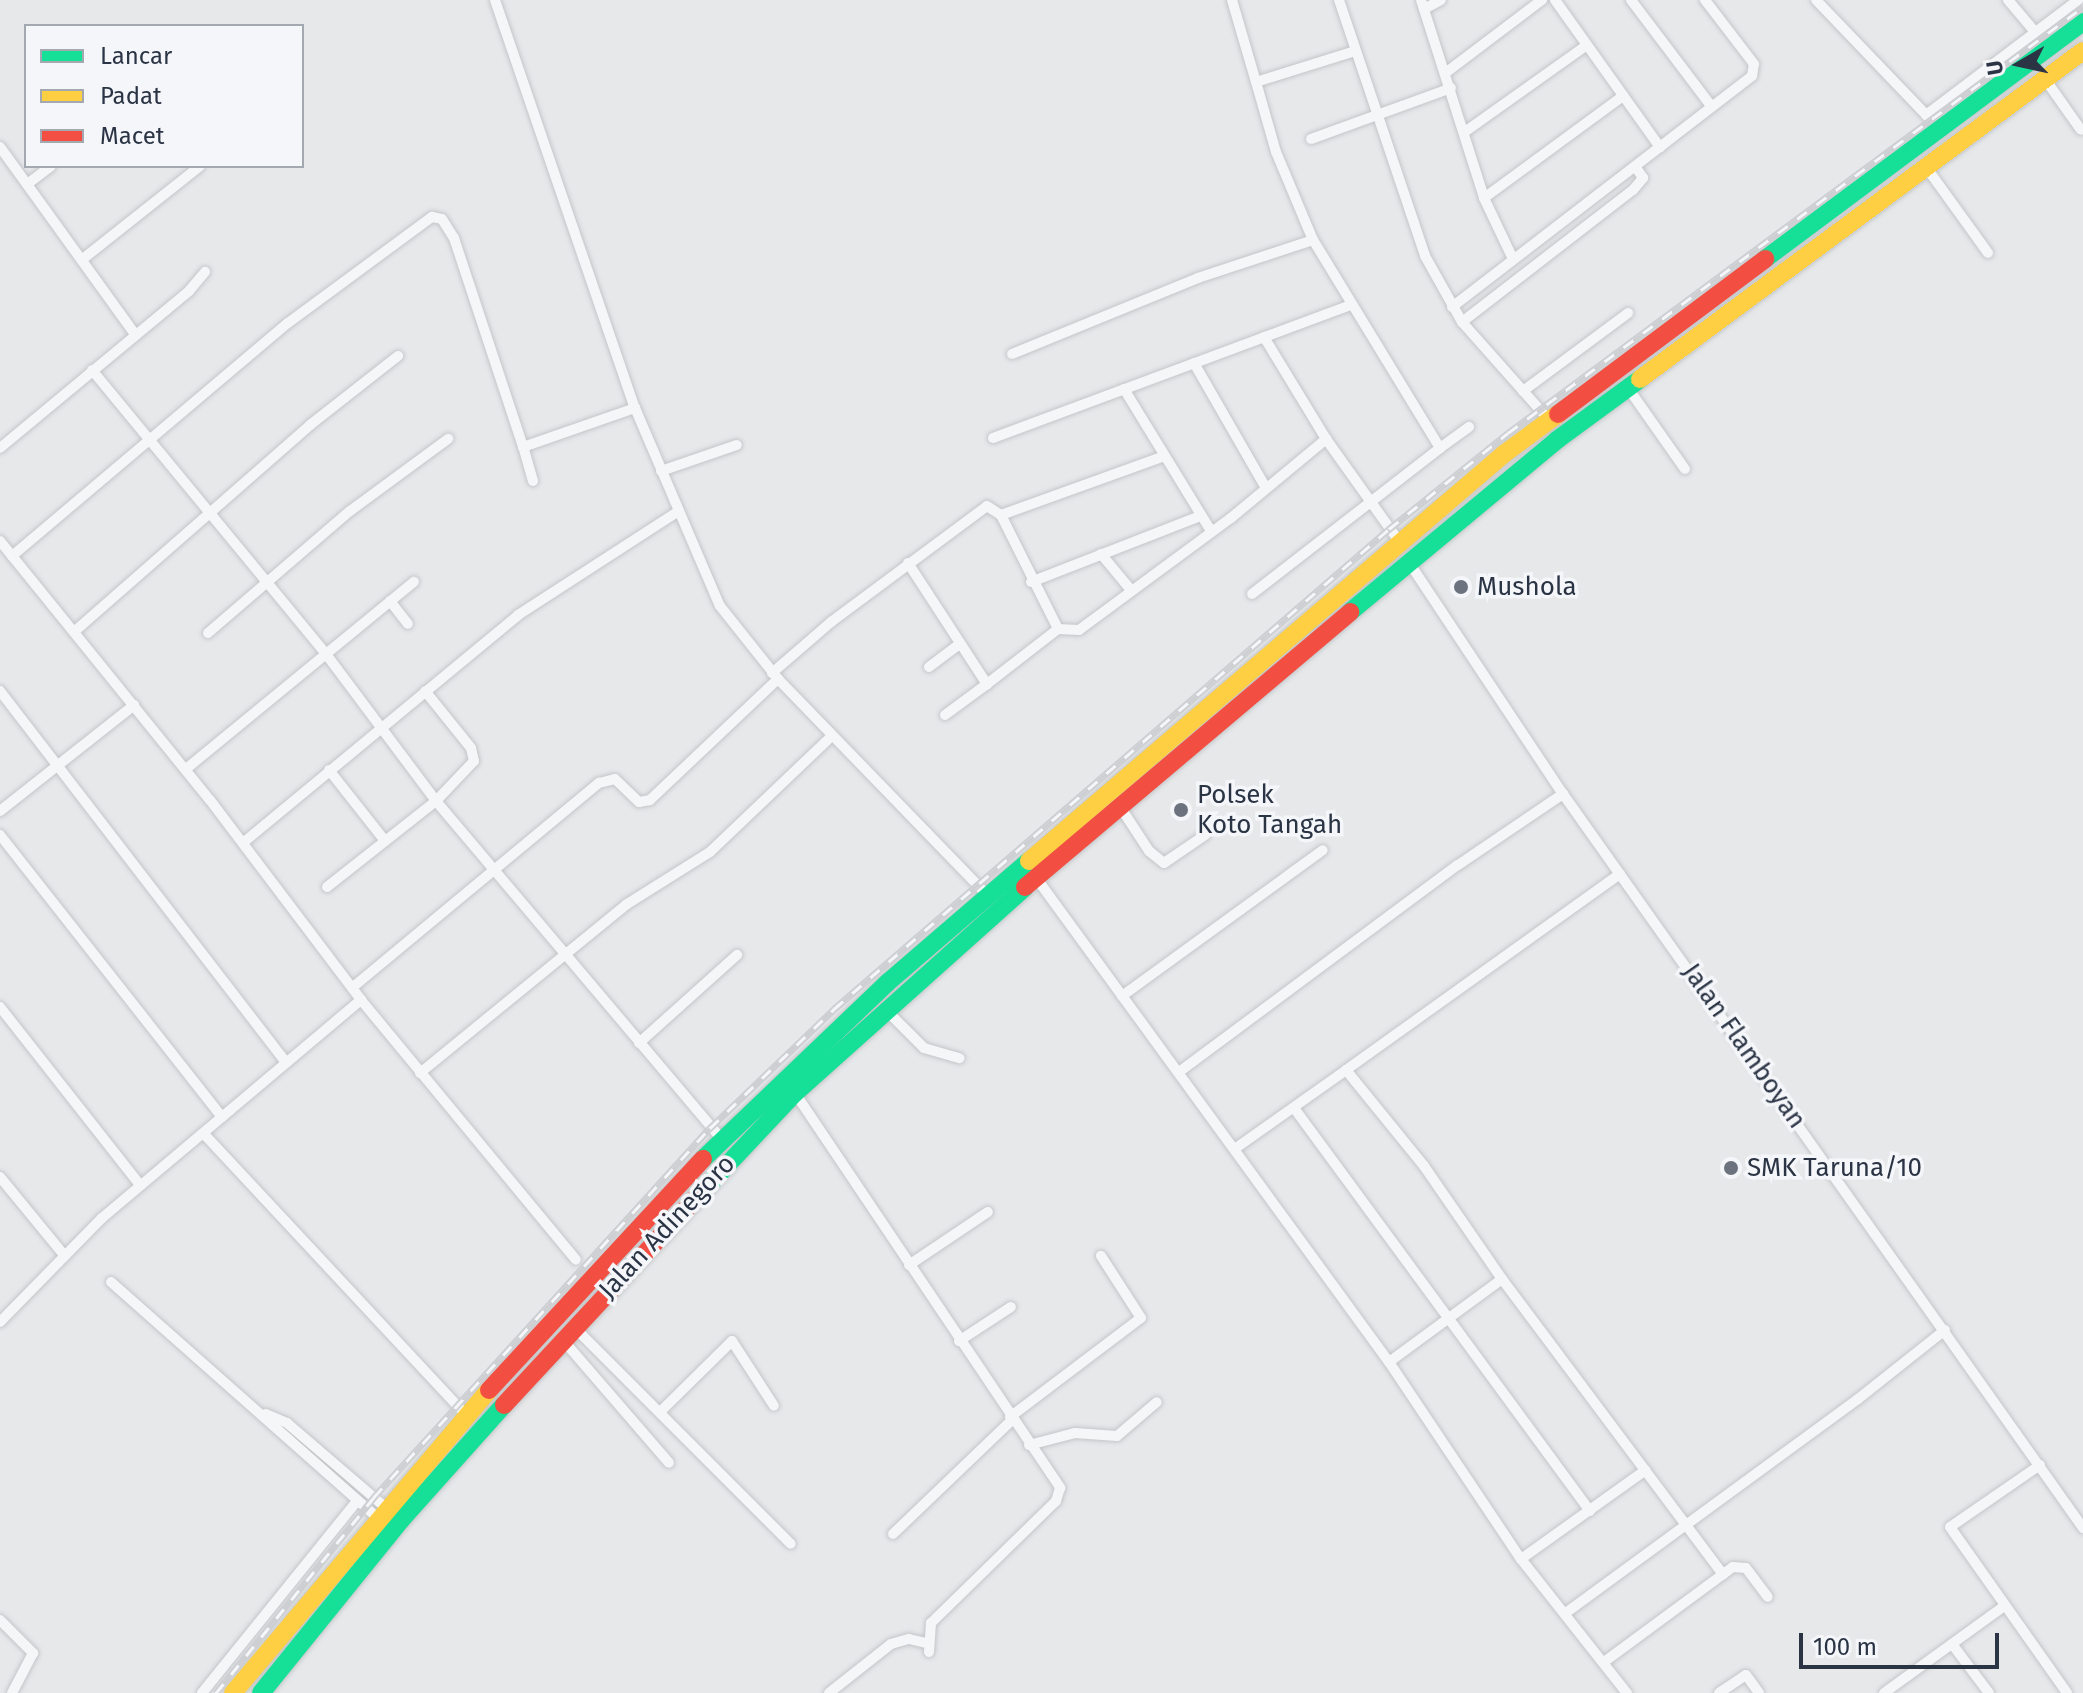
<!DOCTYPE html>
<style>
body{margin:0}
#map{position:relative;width:2083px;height:1693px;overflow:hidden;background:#e6e8ea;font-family:"Fira Sans",sans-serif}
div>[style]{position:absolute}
.roads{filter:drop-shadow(0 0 2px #c4c6c8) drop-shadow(0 0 2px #c4c6c8)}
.street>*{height:10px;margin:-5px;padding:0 5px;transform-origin:5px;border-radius:5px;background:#f5f6f7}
.fast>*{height:18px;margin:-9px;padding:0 9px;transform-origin:9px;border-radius:9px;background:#16e098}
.slow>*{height:18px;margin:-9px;padding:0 9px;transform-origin:9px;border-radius:9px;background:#ffcf43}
.jam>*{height:18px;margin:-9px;padding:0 9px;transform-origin:9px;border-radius:9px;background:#f24e42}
.rail>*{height:7px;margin-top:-3.5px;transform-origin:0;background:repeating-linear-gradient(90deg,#f4f6f9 0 12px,#cecfd2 0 24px);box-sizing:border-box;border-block:2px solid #cecfd2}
.dots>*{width:22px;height:22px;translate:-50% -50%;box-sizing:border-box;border:4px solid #f4f6f9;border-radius:50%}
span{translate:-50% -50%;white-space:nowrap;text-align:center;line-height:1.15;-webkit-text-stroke:7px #f4f6f9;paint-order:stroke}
.poi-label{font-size:26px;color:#2b3445}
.left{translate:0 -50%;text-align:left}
.street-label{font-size:26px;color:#2b3445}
.legend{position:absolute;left:24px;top:24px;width:280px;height:144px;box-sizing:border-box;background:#f4f6f9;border:2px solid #a4a8b1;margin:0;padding:10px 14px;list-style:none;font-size:24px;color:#2b3445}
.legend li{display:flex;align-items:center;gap:16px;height:40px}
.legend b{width:40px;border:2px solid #a4a8b1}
.north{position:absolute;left:1979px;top:24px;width:80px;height:80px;-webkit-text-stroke:6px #f4f6f9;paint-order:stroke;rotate:261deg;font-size:22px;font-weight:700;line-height:32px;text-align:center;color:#2b3445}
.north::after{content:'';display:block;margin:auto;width:28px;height:36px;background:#2b3445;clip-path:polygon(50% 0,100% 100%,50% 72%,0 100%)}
.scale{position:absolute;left:1799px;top:1633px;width:200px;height:36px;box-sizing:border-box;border:4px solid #2b3445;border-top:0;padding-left:10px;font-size:24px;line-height:28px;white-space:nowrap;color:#2b3445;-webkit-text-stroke:6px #f4f6f9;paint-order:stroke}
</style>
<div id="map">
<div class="roads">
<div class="street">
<i style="left:495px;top:0;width:431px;rotate:71.1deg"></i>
<i style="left:635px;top:408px;width:215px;rotate:66.8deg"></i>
<i style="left:720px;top:606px;width:93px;rotate:51.5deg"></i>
<i style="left:778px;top:679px;width:301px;rotate:45.9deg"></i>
<i style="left:1232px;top:0;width:85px;rotate:73.7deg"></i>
<i style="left:1256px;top:82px;width:104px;rotate:-17.4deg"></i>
<i style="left:1339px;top:0;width:270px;rotate:71.4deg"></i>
<i style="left:1425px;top:256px;width:76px;rotate:60.7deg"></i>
<i style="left:1462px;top:322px;width:132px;rotate:48.4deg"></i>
<i style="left:1421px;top:0;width:208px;rotate:72.3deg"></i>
<i style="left:1484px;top:198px;width:68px;rotate:64.6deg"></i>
<i style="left:1555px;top:0;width:181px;rotate:54.5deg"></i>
<i style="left:1631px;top:0;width:134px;rotate:52.9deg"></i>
<i style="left:1816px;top:0;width:163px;rotate:46.2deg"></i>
<i style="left:2008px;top:0;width:42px;rotate:49.8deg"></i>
<i style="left:1424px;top:9px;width:19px;rotate:-28deg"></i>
<i style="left:1448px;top:71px;width:118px;rotate:-37.1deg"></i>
<i style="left:2045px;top:79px;width:62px;rotate:54.8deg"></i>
<i style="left:1926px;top:115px;width:191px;rotate:-37.1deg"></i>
<i style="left:1466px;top:131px;width:148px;rotate:-35.4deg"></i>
<i style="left:1311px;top:139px;width:149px;rotate:-20deg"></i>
<i style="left:0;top:147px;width:229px;rotate:54.2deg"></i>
<i style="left:1926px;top:167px;width:106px;rotate:54.2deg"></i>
<i style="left:30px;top:182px;width:26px;rotate:-37deg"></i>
<i style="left:1484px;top:198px;width:172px;rotate:-36.3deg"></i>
<i style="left:84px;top:258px;width:148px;rotate:-38.4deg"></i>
<i style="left:1452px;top:307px;width:379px;rotate:-37.6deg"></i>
<i style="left:1752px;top:76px;width:12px;rotate:-81deg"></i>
<i style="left:1754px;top:64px;width:81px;rotate:-127.4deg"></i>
<i style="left:1462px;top:322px;width:216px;rotate:-37.7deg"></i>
<i style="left:1633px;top:190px;width:16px;rotate:-50deg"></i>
<i style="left:1643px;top:178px;width:14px;rotate:-124deg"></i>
<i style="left:1264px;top:337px;width:119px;rotate:58.7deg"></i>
<i style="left:1326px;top:439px;width:124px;rotate:54.5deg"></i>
<i style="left:1012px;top:354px;width:201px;rotate:-22.2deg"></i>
<i style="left:1198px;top:278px;width:121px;rotate:-18.3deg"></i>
<i style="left:1194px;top:363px;width:144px;rotate:60.1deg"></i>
<i style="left:92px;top:370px;width:368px;rotate:50.5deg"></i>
<i style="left:326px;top:654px;width:184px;rotate:53.2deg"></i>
<i style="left:436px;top:801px;width:443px;rotate:49.8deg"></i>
<i style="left:1628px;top:388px;width:99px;rotate:54.9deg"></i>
<i style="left:1124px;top:389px;width:167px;rotate:58.5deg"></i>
<i style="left:1523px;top:391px;width:131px;rotate:-36.6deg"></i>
<i style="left:993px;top:438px;width:382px;rotate:-20.4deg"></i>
<i style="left:0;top:448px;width:246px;rotate:-39.7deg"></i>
<i style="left:189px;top:291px;width:25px;rotate:-50deg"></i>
<i style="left:1440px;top:448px;width:36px;rotate:-36deg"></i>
<i style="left:661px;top:471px;width:80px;rotate:-18.9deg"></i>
<i style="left:533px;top:481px;width:35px;rotate:-106deg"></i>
<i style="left:523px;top:447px;width:119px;rotate:-19.2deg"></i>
<i style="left:1001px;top:515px;width:171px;rotate:-19.8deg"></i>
<i style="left:0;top:541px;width:333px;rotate:51deg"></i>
<i style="left:210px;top:800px;width:251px;rotate:52.9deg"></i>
<i style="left:361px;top:1000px;width:337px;rotate:50.4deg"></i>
<i style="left:1101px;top:554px;width:47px;rotate:50.2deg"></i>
<i style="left:12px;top:556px;width:361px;rotate:-40.2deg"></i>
<i style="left:288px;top:323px;width:179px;rotate:-36.4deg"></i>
<i style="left:432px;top:217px;width:10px;rotate:11deg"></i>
<i style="left:442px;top:219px;width:22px;rotate:58deg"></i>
<i style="left:454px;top:238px;width:220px;rotate:71.7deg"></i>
<i style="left:1408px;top:561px;width:280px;rotate:56.4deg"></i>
<i style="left:1563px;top:794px;width:900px;rotate:54.68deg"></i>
<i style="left:908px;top:563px;width:145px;rotate:56.9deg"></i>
<i style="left:987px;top:684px;width:90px;rotate:-37.8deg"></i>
<i style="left:1031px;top:582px;width:181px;rotate:-21.3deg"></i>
<i style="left:1252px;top:594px;width:238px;rotate:-37.8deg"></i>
<i style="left:1440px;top:448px;width:244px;rotate:-121.4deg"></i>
<i style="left:1313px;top:240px;width:95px;rotate:-112.8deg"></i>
<i style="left:1276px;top:152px;width:73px;rotate:-105.9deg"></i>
<i style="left:390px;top:601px;width:29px;rotate:52deg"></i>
<i style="left:75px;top:631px;width:313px;rotate:-41.2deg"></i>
<i style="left:310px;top:425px;width:112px;rotate:-38.1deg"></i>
<i style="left:208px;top:633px;width:187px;rotate:-40.7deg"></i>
<i style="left:350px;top:511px;width:122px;rotate:-36.3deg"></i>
<i style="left:929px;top:667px;width:39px;rotate:-37deg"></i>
<i style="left:772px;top:673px;width:78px;rotate:-40.8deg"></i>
<i style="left:831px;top:622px;width:194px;rotate:-36.6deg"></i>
<i style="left:987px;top:506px;width:17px;rotate:33deg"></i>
<i style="left:1001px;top:515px;width:127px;rotate:63.4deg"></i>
<i style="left:1058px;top:629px;width:21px;rotate:3deg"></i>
<i style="left:1079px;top:630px;width:189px;rotate:-36.4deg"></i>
<i style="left:1231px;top:518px;width:124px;rotate:-39.7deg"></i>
<i style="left:0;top:691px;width:469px;rotate:52.4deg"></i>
<i style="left:945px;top:715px;width:52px;rotate:-36.4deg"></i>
<i style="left:186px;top:769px;width:295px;rotate:-39.4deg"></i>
<i style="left:329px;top:770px;width:90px;rotate:51.7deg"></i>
<i style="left:1119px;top:805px;width:55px;rotate:56.9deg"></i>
<i style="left:1149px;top:851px;width:19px;rotate:39deg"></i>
<i style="left:1164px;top:863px;width:50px;rotate:-34.3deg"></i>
<i style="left:0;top:811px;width:171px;rotate:-38.3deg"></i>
<i style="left:0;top:835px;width:359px;rotate:51.8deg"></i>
<i style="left:244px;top:842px;width:356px;rotate:-39.6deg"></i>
<i style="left:518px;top:615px;width:189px;rotate:-32.9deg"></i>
<i style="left:1037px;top:879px;width:598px;rotate:53.92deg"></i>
<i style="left:1389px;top:1362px;width:237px;rotate:56.2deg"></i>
<i style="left:1521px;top:1559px;width:171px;rotate:51.7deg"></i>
<i style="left:327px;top:887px;width:139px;rotate:-38.3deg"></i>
<i style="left:436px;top:801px;width:55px;rotate:-46.5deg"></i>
<i style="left:474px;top:761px;width:13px;rotate:-103deg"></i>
<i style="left:471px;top:748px;width:73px;rotate:-128.9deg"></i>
<i style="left:353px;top:987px;width:320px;rotate:-39.7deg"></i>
<i style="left:599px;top:783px;width:16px;rotate:-14deg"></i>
<i style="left:615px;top:779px;width:33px;rotate:44deg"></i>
<i style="left:639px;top:802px;width:11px;rotate:-10deg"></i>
<i style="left:650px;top:800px;width:176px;rotate:-43.4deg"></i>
<i style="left:1122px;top:996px;width:248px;rotate:-36deg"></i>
<i style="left:0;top:1007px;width:226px;rotate:51.8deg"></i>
<i style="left:885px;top:1009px;width:55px;rotate:45deg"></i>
<i style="left:924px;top:1048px;width:37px;rotate:16deg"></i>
<i style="left:639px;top:1043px;width:132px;rotate:-41.9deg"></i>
<i style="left:1346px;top:1070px;width:337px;rotate:-35.6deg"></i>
<i style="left:1179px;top:1072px;width:347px;rotate:-36.6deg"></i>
<i style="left:1458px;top:865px;width:127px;rotate:-34.1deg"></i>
<i style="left:420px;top:1073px;width:267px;rotate:-39.2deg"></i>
<i style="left:627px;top:904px;width:98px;rotate:-32.1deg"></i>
<i style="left:710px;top:852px;width:168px;rotate:-43.6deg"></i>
<i style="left:795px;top:1093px;width:476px;rotate:56.1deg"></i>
<i style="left:1060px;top:1488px;width:14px;rotate:107deg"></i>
<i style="left:1056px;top:1501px;width:175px;rotate:135.7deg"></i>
<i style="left:931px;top:1623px;width:29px;rotate:94deg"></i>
<i style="left:1294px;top:1108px;width:500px;rotate:53.7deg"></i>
<i style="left:204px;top:1134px;width:384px;rotate:47deg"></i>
<i style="left:1236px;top:1148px;width:135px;rotate:-35.3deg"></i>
<i style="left:1346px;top:1070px;width:124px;rotate:50.9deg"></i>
<i style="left:1424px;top:1166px;width:137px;rotate:55.4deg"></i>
<i style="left:1502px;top:1279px;width:369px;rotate:53.2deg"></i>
<i style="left:0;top:1177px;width:102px;rotate:50.6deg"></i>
<i style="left:909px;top:1265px;width:95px;rotate:-33.9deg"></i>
<i style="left:111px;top:1282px;width:355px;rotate:41.5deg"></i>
<i style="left:0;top:1322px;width:146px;rotate:-45.6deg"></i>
<i style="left:102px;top:1218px;width:339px;rotate:-40.1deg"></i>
<i style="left:575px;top:1328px;width:305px;rotate:45deg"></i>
<i style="left:563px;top:1340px;width:162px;rotate:49.2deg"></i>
<i style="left:959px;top:1341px;width:62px;rotate:-33.2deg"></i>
<i style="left:1389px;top:1362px;width:140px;rotate:-36.3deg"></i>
<i style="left:660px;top:1412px;width:101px;rotate:-44.6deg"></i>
<i style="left:732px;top:1341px;width:77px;rotate:57.1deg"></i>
<i style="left:266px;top:1414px;width:23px;rotate:23deg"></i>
<i style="left:287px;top:1423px;width:129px;rotate:40.6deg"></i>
<i style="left:1010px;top:1417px;width:164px;rotate:-37.1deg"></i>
<i style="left:1141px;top:1318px;width:74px;rotate:-122.8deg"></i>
<i style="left:1029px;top:1445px;width:48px;rotate:-14.6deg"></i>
<i style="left:1075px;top:1433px;width:42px;rotate:4.1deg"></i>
<i style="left:1117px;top:1436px;width:52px;rotate:-40.4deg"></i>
<i style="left:2040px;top:1465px;width:109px;rotate:145.4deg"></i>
<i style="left:1950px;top:1527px;width:203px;rotate:54.8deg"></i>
<i style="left:893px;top:1534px;width:165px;rotate:-43.8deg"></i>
<i style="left:1521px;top:1559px;width:153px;rotate:-35.5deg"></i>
<i style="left:1567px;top:1612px;width:361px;rotate:-36.2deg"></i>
<i style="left:1858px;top:1399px;width:111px;rotate:-38.4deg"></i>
<i style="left:0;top:1620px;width:47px;rotate:45deg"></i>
<i style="left:33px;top:1653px;width:45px;rotate:117.7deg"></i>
<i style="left:1952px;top:1644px;width:61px;rotate:52.9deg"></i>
<i style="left:1604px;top:1662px;width:160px;rotate:-36.4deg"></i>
<i style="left:1733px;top:1567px;width:13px;rotate:4deg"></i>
<i style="left:1746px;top:1568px;width:36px;rotate:53deg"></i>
<i style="left:202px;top:1693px;width:247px;rotate:-51.1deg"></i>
<i style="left:829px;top:1693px;width:79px;rotate:-38.3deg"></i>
<i style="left:891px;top:1644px;width:19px;rotate:-16deg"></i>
<i style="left:909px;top:1639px;width:17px;rotate:13deg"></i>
<i style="left:1719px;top:1693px;width:32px;rotate:-34deg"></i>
<i style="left:1746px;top:1675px;width:22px;rotate:54deg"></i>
<i style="left:1884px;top:1693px;width:148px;rotate:-35.9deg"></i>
</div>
<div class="fast">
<i style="left:1765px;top:259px;width:397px;rotate:-36.7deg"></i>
<i style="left:1350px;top:612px;width:269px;rotate:-39.7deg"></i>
<i style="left:1557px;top:440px;width:103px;rotate:-36.3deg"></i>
<i style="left:703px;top:1159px;width:255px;rotate:-43.7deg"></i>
<i style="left:887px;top:983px;width:187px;rotate:-40.7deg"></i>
<i style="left:697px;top:1197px;width:143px;rotate:-46.7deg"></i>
<i style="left:795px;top:1093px;width:309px;rotate:-41.8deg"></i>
<i style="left:261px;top:1693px;width:223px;rotate:-51deg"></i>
<i style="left:401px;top:1520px;width:154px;rotate:-48.2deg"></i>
</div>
<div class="slow">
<i style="left:1640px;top:379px;width:551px;rotate:-36.52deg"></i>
<i style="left:1029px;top:861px;width:626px;rotate:-40.59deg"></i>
<i style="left:1504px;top:454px;width:67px;rotate:-36.5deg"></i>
<i style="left:233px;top:1693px;width:397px;rotate:-49.8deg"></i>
</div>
<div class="jam">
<i style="left:1558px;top:414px;width:259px;rotate:-36.8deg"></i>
<i style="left:1025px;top:887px;width:426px;rotate:-40.2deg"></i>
<i style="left:489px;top:1390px;width:315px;rotate:-47.2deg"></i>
<i style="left:504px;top:1405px;width:284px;rotate:-47.1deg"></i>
</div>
</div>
<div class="rail">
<i style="left:216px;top:1693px;width:252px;rotate:-51.1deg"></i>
<i style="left:374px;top:1497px;width:499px;rotate:-47.7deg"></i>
<i style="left:710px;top:1128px;width:172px;rotate:-43.8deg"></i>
<i style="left:834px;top:1009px;width:734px;rotate:-40.86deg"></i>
<i style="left:1389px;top:529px;width:153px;rotate:-38.9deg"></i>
<i style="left:1508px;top:433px;width:716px;rotate:-36.53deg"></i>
</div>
<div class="dots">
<i style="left:1461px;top:587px;background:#6c737f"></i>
<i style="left:1181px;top:810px;background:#6c737f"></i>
<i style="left:1731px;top:1168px;background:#6c737f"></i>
</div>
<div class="poi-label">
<span class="left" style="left:1477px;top:587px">Mushola</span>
<span class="left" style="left:1197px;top:810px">Polsek<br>Koto Tangah</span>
<span class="left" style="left:1747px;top:1168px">SMK Taruna/10</span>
</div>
<div class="street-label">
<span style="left:1744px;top:1046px;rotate:55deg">Jalan Flamboyan</span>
<span style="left:667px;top:1227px;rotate:-47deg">Jalan Adinegoro</span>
</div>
<ul class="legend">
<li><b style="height:10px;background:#16e098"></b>Lancar</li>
<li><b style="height:10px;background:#ffcf43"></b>Padat</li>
<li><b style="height:10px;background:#f24e42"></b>Macet</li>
</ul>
<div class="north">U</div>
<div class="scale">100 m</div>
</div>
